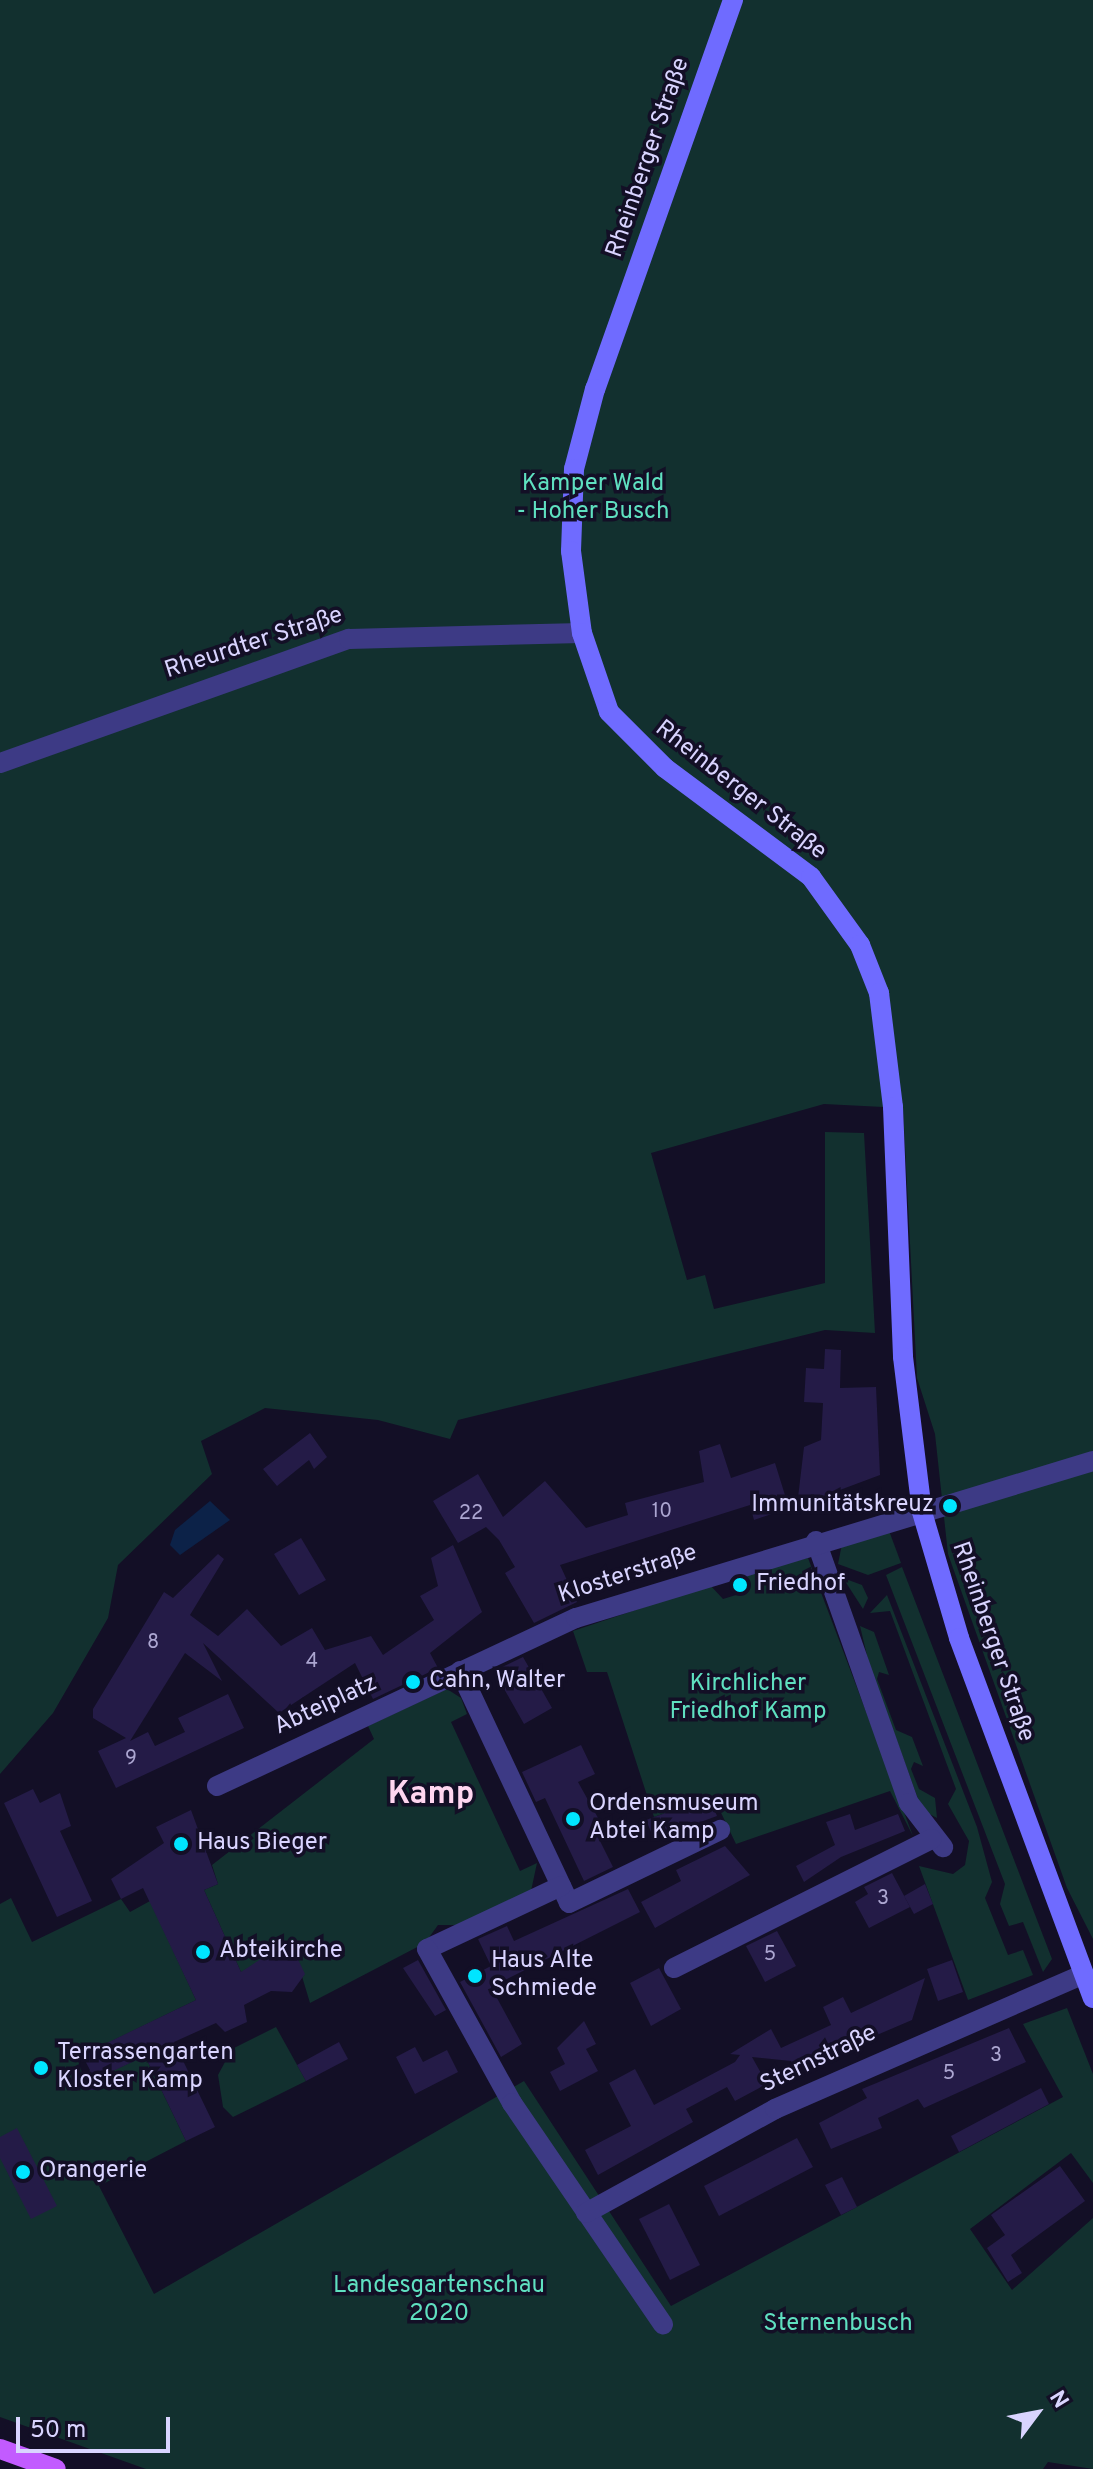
<!DOCTYPE html>
<meta charset="utf-8">
<style>
body{margin:0}
#map{position:relative;width:1093px;height:2469px;overflow:hidden;background:#130f26;font-family:Overpass,sans-serif}
div>[style]{position:absolute}
.green>*{inset:0;background:#12302f}
.water>*{inset:0;background:#0c2248}
.building>*{inset:0;background:#241b47}
.street>*{height:20px;margin:-10px;padding:0 10px;transform-origin:10px;border-radius:10px;background:#3d3a85}
.secondary>*{height:20px;margin:-10px;padding:0 10px;transform-origin:10px;border-radius:10px;background:#6f6bff}
.primary>*{height:20px;margin:-10px;padding:0 10px;transform-origin:10px;border-radius:10px;background:#c25bff}
.dots>*{width:22px;height:22px;translate:-50% -50%;box-sizing:border-box;border:4px solid #130f26;border-radius:50%}
span{translate:-50% -50%;white-space:nowrap;text-align:center;line-height:1.15;-webkit-text-stroke:7px #130f26;paint-order:stroke}
.number-label{font-size:20px;color:#aca6d1}
.number-label span{-webkit-text-stroke-width:0}
.street-label{font-size:24px;color:#d9d4ff}
.park-label{font-size:24px;color:#5fe0c0}
.poi-label{font-size:24px;color:#d9d4ff}
.right{translate:-100% -50%;text-align:right}
.left{translate:0 -50%;text-align:left}
.district-label{font-size:32px;color:#ffd6f0;font-weight:700}
.north{position:absolute;left:997px;top:2373px;width:80px;height:80px;-webkit-text-stroke:6px #130f26;paint-order:stroke;rotate:58deg;font-size:22px;font-weight:700;line-height:32px;text-align:center;color:#d9d4ff}
.north::after{content:'';display:block;margin:auto;width:28px;height:36px;background:#d9d4ff;clip-path:polygon(50% 0,100% 100%,50% 72%,0 100%)}
.scale{position:absolute;left:16px;top:2417px;width:154px;height:36px;box-sizing:border-box;border:4px solid #d9d4ff;border-top:0;padding-left:10px;font-size:24px;line-height:28px;white-space:nowrap;color:#d9d4ff;-webkit-text-stroke:6px #130f26;paint-order:stroke}
</style>
<div id="map">
<div class="green">
<i style="clip-path:polygon(0 0,1093px 0,1093px 1939px,1067px 1888px,948px 1554px,935px 1434px,917px 1378px,903px 1108px,824px 1104px,651px 1153px,687px 1280px,705px 1275px,714px 1309px,825px 1283px,825px 1132px,864px 1133px,875px 1333px,825px 1330px,458px 1420px,450px 1439px,378px 1420px,265px 1408px,201px 1441px,212px 1474px,118px 1565px,108px 1618px,53px 1713px,0 1774px)"></i>
<i style="clip-path:polygon(888px 1528px,901px 1563px,868px 1575px,838px 1564px,842px 1544px)"></i>
<i style="clip-path:polygon(808px 1558px,913px 1836px,890px 1791px,736px 1844px,713px 1796px,654px 1817px,607px 1672px,587px 1672px,573px 1631px,710px 1585px,723px 1599px,749px 1591px,743px 1574px)"></i>
<i style="clip-path:polygon(902px 1567px,1052px 1959px,1043px 1972px,1023px 1922px,1009px 1926px,1000px 1904px,1005px 1884px,886px 1575px)"></i>
<i style="clip-path:polygon(843px 1578px,862px 1585px,868px 1598px,863px 1609px)"></i>
<i style="clip-path:polygon(887px 1595px,977px 1827px,992px 1882px,985px 1898px,1008px 1955px,1023px 1950px,1033px 1975px,968px 2000px,919px 1866px,953px 1874px,965px 1865px,969px 1841px,948px 1804px,956px 1789px,890px 1611px,870px 1613px)"></i>
<i style="clip-path:polygon(860px 1626px,874px 1632px,889px 1675px,879px 1672px,877px 1679px,896px 1730px,912px 1737px,923px 1766px,914px 1762px,911px 1769px,919px 1789px,935px 1798px,937px 1818px,922px 1810px,869px 1664px)"></i>
<i style="clip-path:polygon(447px 1689px,461px 1698px,467px 1714px,451px 1722px,520px 1871px,537px 1863px,531px 1891px,460px 1925px,438px 1925px,425px 1943px,310px 2003px,295px 1953px,273px 1951px,260px 1969px,241px 1972px,204px 1890px,218px 1884px,212px 1865px,374px 1739px,368px 1726px)"></i>
<i style="clip-path:polygon(11px 1898px,32px 1942px,121px 1899px,130px 1912px,150px 1901px,196px 2000px,77px 2058px,88px 2090px,99px 2090px,103px 2075px,145px 2056px,186px 2141px,99px 2186px,154px 2294px,524px 2081px,671px 2306px,1063px 2097px,1023px 2024px,1067px 2008px,1093px 2074px,1093px 2183px,1071px 2153px,970px 2229px,1012px 2290px,1093px 2218px,1093px 2469px,1048px 2462px,1043px 2469px,146px 2469px,0 2417px,0 1904px)"></i>
<i style="clip-path:polygon(276px 2027px,306px 2081px,233px 2117px,223px 2107px,218px 2075px,232px 2049px)"></i>
</div>
<div class="water">
<i style="clip-path:polygon(210px 1501px,230px 1520px,180px 1555px,170px 1545px,175px 1530px)"></i>
</div>
<div class="building">
<i style="clip-path:polygon(825px 1349px,841px 1350px,840px 1388px,876px 1387px,880px 1475px,797px 1506px,804px 1447px,821px 1440px,823px 1403px,804px 1402px,806px 1368px,824px 1369px)"></i>
<i style="clip-path:polygon(310px 1433px,327px 1457px,314px 1469px,309px 1460px,277px 1486px,263px 1469px)"></i>
<i style="clip-path:polygon(720px 1444px,731px 1478px,775px 1463px,789px 1508px,754px 1520px,750px 1505px,560px 1565px,577px 1602px,534px 1623px,505px 1573px,515px 1567px,499px 1540px,486px 1527px,458px 1543px,433px 1501px,478px 1474px,503px 1517px,545px 1481px,586px 1528px,628px 1515px,625px 1503px,704px 1482px,699px 1451px)"></i>
<i style="clip-path:polygon(301px 1538px,326px 1580px,299px 1595px,274px 1554px)"></i>
<i style="clip-path:polygon(453px 1545px,482px 1612px,430px 1653px,438px 1668px,373px 1699px,355px 1663px,279px 1713px,203px 1643px,222px 1681px,185px 1653px,130px 1741px,148px 1732px,155px 1746px,185px 1732px,178px 1718px,228px 1694px,244px 1728px,116px 1788px,98px 1751px,126px 1738px,93px 1718px,93px 1709px,164px 1592px,173px 1598px,218px 1554px,224px 1559px,190px 1615px,218px 1636px,247px 1609px,281px 1646px,312px 1628px,325px 1650px,371px 1636px,383px 1655px,434px 1620px,420px 1596px,438px 1586px,431px 1558px)"></i>
<i style="clip-path:polygon(523px 1657px,552px 1708px,524px 1724px,494px 1671px)"></i>
<i style="clip-path:polygon(581px 1745px,595px 1774px,578px 1782px,607px 1834px,598px 1837px,613px 1867px,584px 1881px,545px 1798px,536px 1802px,522px 1772px)"></i>
<i style="clip-path:polygon(33px 1789px,40px 1803px,60px 1793px,71px 1826px,60px 1831px,92px 1901px,57px 1917px,4px 1803px)"></i>
<i style="clip-path:polygon(710px 1797px,717px 1816px,654px 1839px,646px 1820px)"></i>
<i style="clip-path:polygon(191px 1810px,218px 1884px,204px 1890px,241px 1972px,273px 1951px,295px 1953px,305px 1974px,292px 1992px,271px 1991px,244px 2005px,247px 2022px,225px 2032px,216px 2023px,174px 2042px,215px 2127px,186px 2141px,145px 2056px,113px 2071px,99px 2090px,88px 2090px,82px 2080px,90px 2070px,82px 2055px,196px 2000px,143px 1888px,121px 1899px,111px 1879px,164px 1843px,156px 1827px)"></i>
<i style="clip-path:polygon(850px 1814px,855px 1830px,898px 1814px,905px 1831px,841px 1857px,804px 1882px,796px 1866px,835px 1845px,826px 1822px)"></i>
<i style="clip-path:polygon(725px 1846px,750px 1875px,655px 1928px,641px 1902px,681px 1881px,676px 1870px)"></i>
<i style="clip-path:polygon(892px 1873px,910px 1907px,869px 1928px,855px 1902px,868px 1894px,864px 1887px)"></i>
<i style="clip-path:polygon(925px 1884px,933px 1904px,914px 1914px,904px 1896px)"></i>
<i style="clip-path:polygon(628px 1889px,640px 1912px,491px 1987px,522px 2044px,501px 2057px,460px 1982px,491px 1966px,478px 1939px,507px 1926px,514px 1941px)"></i>
<i style="clip-path:polygon(777px 1931px,796px 1966px,765px 1982px,746px 1946px)"></i>
<i style="clip-path:polygon(418px 1960px,446px 2010px,435px 2016px,403px 1968px)"></i>
<i style="clip-path:polygon(952px 1960px,963px 1992px,938px 2001px,927px 1969px)"></i>
<i style="clip-path:polygon(659px 1968px,681px 2009px,651px 2026px,630px 1983px)"></i>
<i style="clip-path:polygon(925px 1978px,912px 2020px,795px 2070px,791px 2061px,752px 2057px,767px 2084px,735px 2101px,727px 2087px,686px 2109px,693px 2122px,598px 2175px,585px 2150px,631px 2126px,609px 2083px,635px 2069px,654px 2105px,735px 2062px,740px 2055px,730px 2054px,771px 2029px,781px 2048px,831px 2025px,823px 2007px,843px 1997px,851px 2013px)"></i>
<i style="clip-path:polygon(584px 2021px,596px 2044px,586px 2049px,598px 2071px,560px 2091px,550px 2072px,565px 2064px,557px 2048px)"></i>
<i style="clip-path:polygon(1009px 2028px,1026px 2062px,924px 2108px,918px 2099px,878px 2118px,882px 2128px,831px 2149px,819px 2123px,867px 2098px,862px 2089px)"></i>
<i style="clip-path:polygon(339px 2042px,348px 2059px,306px 2081px,297px 2065px)"></i>
<i style="clip-path:polygon(415px 2047px,423px 2062px,447px 2050px,458px 2072px,415px 2094px,396px 2057px)"></i>
<i style="clip-path:polygon(1041px 2088px,1049px 2104px,959px 2152px,951px 2136px)"></i>
<i style="clip-path:polygon(17px 2128px,57px 2206px,31px 2219px,0 2158px,0 2137px)"></i>
<i style="clip-path:polygon(797px 2138px,813px 2167px,719px 2216px,704px 2186px)"></i>
<i style="clip-path:polygon(1060px 2166px,1085px 2201px,1011px 2255px,1022px 2273px,1008px 2282px,987px 2248px,1005px 2235px,991px 2215px)"></i>
<i style="clip-path:polygon(842px 2177px,857px 2207px,841px 2215px,825px 2185px)"></i>
<i style="clip-path:polygon(669px 2204px,700px 2265px,670px 2280px,639px 2219px)"></i>
</div>
<div class="street">
<i style="left:0;top:763px;width:370px;rotate:-19.6deg"></i>
<i style="left:349px;top:639px;width:233px;rotate:-1.5deg"></i>
<i style="left:816px;top:1541px;width:278px;rotate:70.5deg"></i>
<i style="left:909px;top:1803px;width:56px;rotate:52.3deg"></i>
<i style="left:460px;top:1671px;width:256px;rotate:64.8deg"></i>
<i style="left:569px;top:1903px;width:168px;rotate:-25.8deg"></i>
<i style="left:217px;top:1786px;width:396px;rotate:-25.1deg"></i>
<i style="left:576px;top:1618px;width:540px;rotate:-16.89deg"></i>
<i style="left:561px;top:1886px;width:148px;rotate:154.8deg"></i>
<i style="left:427px;top:1949px;width:176px;rotate:61.1deg"></i>
<i style="left:512px;top:2103px;width:268px;rotate:55.7deg"></i>
<i style="left:674px;top:1968px;width:288px;rotate:-26.6deg"></i>
<i style="left:586px;top:2213px;width:216px;rotate:-28.8deg"></i>
<i style="left:775px;top:2109px;width:337px;rotate:-23.6deg"></i>
</div>
<div class="secondary">
<i style="left:733px;top:0;width:413px;rotate:109.5deg"></i>
<i style="left:595px;top:389px;width:83px;rotate:104.7deg"></i>
<i style="left:574px;top:469px;width:82px;rotate:92.1deg"></i>
<i style="left:571px;top:551px;width:83px;rotate:82.4deg"></i>
<i style="left:582px;top:633px;width:83px;rotate:71.1deg"></i>
<i style="left:609px;top:712px;width:79px;rotate:45deg"></i>
<i style="left:665px;top:768px;width:182px;rotate:36.7deg"></i>
<i style="left:811px;top:877px;width:84px;rotate:54.2deg"></i>
<i style="left:860px;top:945px;width:52px;rotate:68.4deg"></i>
<i style="left:879px;top:993px;width:115px;rotate:83deg"></i>
<i style="left:893px;top:1107px;width:250px;rotate:87.7deg"></i>
<i style="left:903px;top:1357px;width:156px;rotate:83deg"></i>
<i style="left:922px;top:1512px;width:131px;rotate:73.6deg"></i>
<i style="left:959px;top:1638px;width:384px;rotate:69.6deg"></i>
</div>
<div class="primary">
<i style="left:0;top:2449px;width:59px;rotate:19.7deg"></i>
</div>
<div class="dots">
<i style="left:950px;top:1506px;background:#00e5ff"></i>
<i style="left:740px;top:1585px;background:#00e5ff"></i>
<i style="left:413px;top:1682px;background:#00e5ff"></i>
<i style="left:573px;top:1819px;background:#00e5ff"></i>
<i style="left:181px;top:1844px;background:#00e5ff"></i>
<i style="left:203px;top:1952px;background:#00e5ff"></i>
<i style="left:475px;top:1976px;background:#00e5ff"></i>
<i style="left:41px;top:2068px;background:#00e5ff"></i>
<i style="left:23px;top:2172px;background:#00e5ff"></i>
</div>
<div class="number-label">
<span style="left:662px;top:1512px">10</span>
<span style="left:471px;top:1514px">22</span>
<span style="left:153px;top:1643px">8</span>
<span style="left:312px;top:1662px">4</span>
<span style="left:131px;top:1759px">9</span>
<span style="left:883px;top:1899px">3</span>
<span style="left:770px;top:1955px">5</span>
<span style="left:996px;top:2056px">3</span>
<span style="left:949px;top:2074px">5</span>
</div>
<div class="street-label">
<span style="left:649px;top:158px;rotate:-71deg">Rheinberger Straße</span>
<span style="left:254px;top:644px;rotate:-18deg">Rheurdter Straße</span>
<span style="left:740px;top:791px;rotate:38deg">Rheinberger Straße</span>
<span style="left:628px;top:1575px;rotate:-18deg">Klosterstraße</span>
<span style="left:992px;top:1642px;rotate:71deg">Rheinberger Straße</span>
<span style="left:326px;top:1706px;rotate:-25deg">Abteiplatz</span>
<span style="left:819px;top:2060px;rotate:-26deg">Sternstraße</span>
</div>
<div class="park-label">
<span style="left:593px;top:499px">Kamper Wald<br>- Hoher Busch</span>
<span style="left:748px;top:1699px">Kirchlicher<br>Friedhof Kamp</span>
<span style="left:439px;top:2301px">Landesgartenschau<br>2020</span>
<span style="left:838px;top:2325px">Sternenbusch</span>
</div>
<div class="poi-label">
<span class="right" style="left:934px;top:1506px">Immunitätskreuz</span>
<span class="left" style="left:756px;top:1585px">Friedhof</span>
<span class="left" style="left:429px;top:1682px">Cahn, Walter</span>
<span class="left" style="left:589px;top:1819px">Ordensmuseum<br>Abtei Kamp</span>
<span class="left" style="left:197px;top:1844px">Haus Bieger</span>
<span class="left" style="left:219px;top:1952px">Abteikirche</span>
<span class="left" style="left:491px;top:1976px">Haus Alte<br>Schmiede</span>
<span class="left" style="left:57px;top:2068px">Terrassengarten<br>Kloster Kamp</span>
<span class="left" style="left:39px;top:2172px">Orangerie</span>
</div>
<div class="district-label">
<span style="left:431px;top:1795px">Kamp</span>
</div>
<div class="north">N</div>
<div class="scale">50 m</div>
</div>
